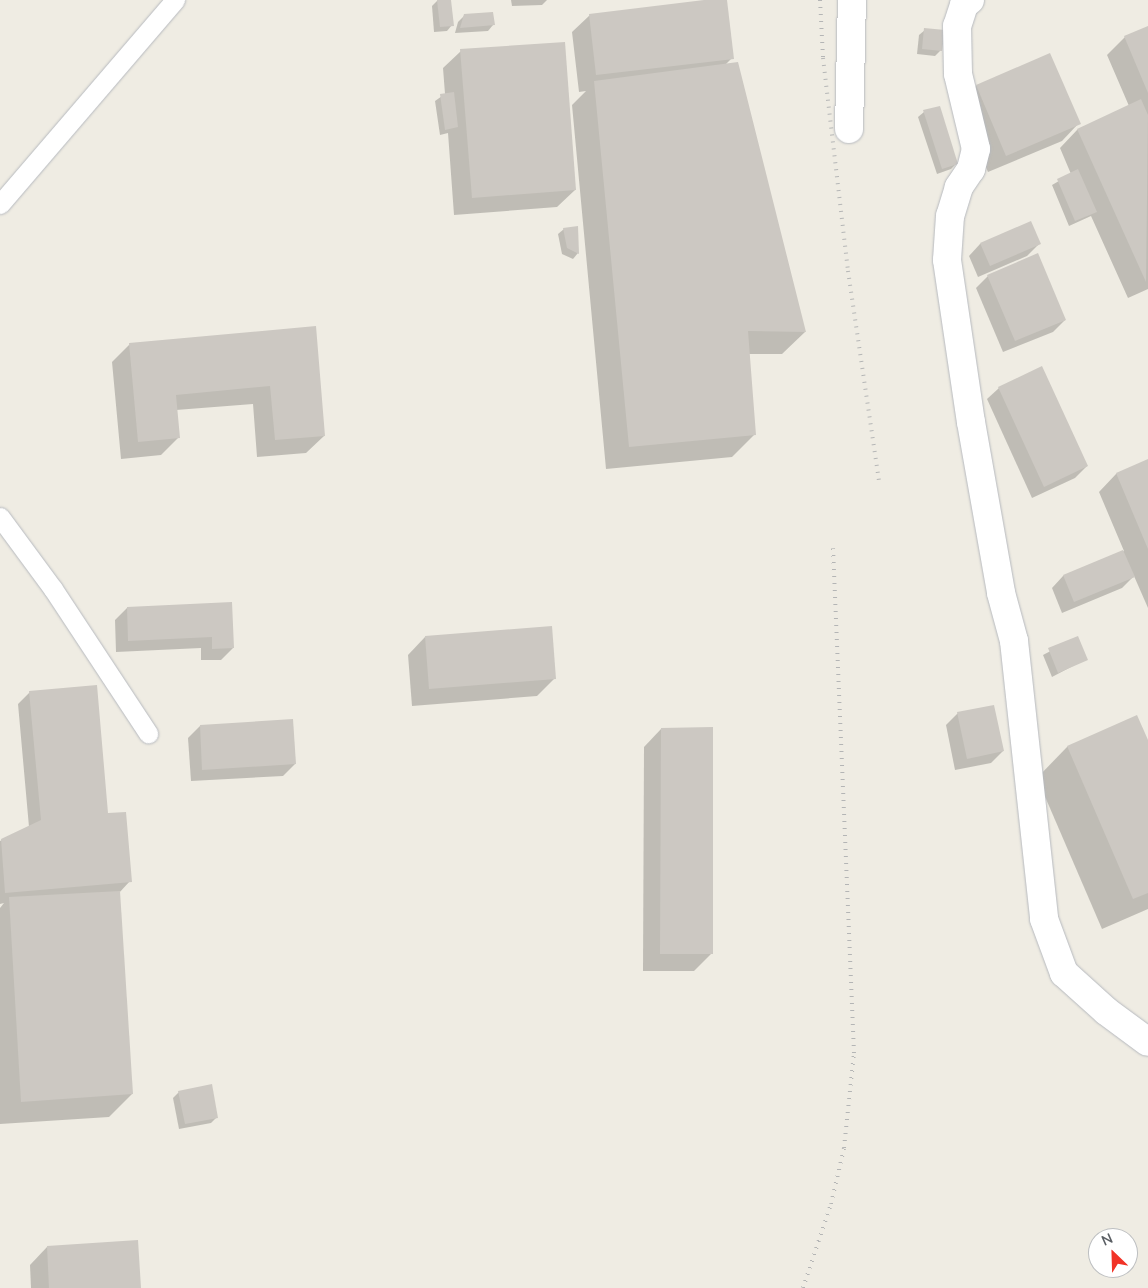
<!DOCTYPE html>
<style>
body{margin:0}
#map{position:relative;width:1148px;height:1288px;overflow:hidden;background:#efece3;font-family:"Nunito Sans",sans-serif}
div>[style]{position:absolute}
.shadow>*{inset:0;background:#0003}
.building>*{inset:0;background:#ccc8c2}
.roads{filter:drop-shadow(0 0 1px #b6b9be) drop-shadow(0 0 1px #b6b9be)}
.service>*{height:19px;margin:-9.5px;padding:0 9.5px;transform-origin:9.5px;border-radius:9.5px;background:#fff}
.minor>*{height:28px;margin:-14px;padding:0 14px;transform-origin:14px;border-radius:14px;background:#fff}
.rail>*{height:4px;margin-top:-2px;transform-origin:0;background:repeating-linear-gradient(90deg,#b4b5b5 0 1px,transparent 0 7px)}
span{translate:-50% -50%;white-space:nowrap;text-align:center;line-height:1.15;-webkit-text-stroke:4px #fff;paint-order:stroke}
.north{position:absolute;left:1088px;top:1228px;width:50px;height:50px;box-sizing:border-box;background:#fff;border:1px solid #bdbfc1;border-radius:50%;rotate:336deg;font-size:14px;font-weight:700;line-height:20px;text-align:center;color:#5b5f64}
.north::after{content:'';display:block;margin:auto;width:18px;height:22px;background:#f13327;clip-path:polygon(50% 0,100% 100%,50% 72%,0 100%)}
</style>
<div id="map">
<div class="shadow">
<i style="clip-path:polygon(438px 0,450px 0,452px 25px,447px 31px,434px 32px,432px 6px)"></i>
<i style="clip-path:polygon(511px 0,547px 0,542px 5px,512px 6px)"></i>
<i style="clip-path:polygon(726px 0,732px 58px,725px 65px,805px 332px,782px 354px,749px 354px,755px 434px,732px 457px,606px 469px,572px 105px,586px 91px,579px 92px,572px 32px,590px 15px)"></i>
<i style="clip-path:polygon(464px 16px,493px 25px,488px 31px,455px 33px,458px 22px)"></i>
<i style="clip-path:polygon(1148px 28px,1148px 289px,1128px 298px,1091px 216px,1069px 226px,1052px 185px,1071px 174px,1060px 148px,1077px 130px,1129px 106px,1107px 55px,1125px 37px)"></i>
<i style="clip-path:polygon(925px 30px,941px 50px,935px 56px,917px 54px,919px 35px)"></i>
<i style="clip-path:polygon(461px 51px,575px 190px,557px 207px,454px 215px,448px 133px,440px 135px,435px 101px,445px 94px,443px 68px)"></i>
<i style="clip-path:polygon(1050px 55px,1079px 123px,1062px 141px,988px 172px,959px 104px,976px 86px)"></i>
<i style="clip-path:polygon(924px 112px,957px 163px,951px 169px,937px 174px,918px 117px)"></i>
<i style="clip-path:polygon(564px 229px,578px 253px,573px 259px,562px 254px,558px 234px)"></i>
<i style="clip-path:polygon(980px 244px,1039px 244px,1027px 256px,978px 277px,969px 256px)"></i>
<i style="clip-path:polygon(988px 276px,1065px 320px,1053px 332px,1003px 352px,976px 288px)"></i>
<i style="clip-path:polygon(314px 328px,324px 436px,306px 453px,257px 457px,253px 404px,176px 410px,178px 438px,161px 455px,121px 459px,112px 362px,130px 344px)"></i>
<i style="clip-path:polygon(999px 388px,1087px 466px,1075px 478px,1032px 498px,987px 399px)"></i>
<i style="clip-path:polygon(1148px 461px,1148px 608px,1134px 576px,1122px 588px,1062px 613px,1052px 588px,1063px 576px,1124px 551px,1099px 492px,1116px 474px)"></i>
<i style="clip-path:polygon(231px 604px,233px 648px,221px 660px,201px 660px,201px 648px,116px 652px,115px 620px,127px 608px)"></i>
<i style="clip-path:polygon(425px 637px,555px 678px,537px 696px,412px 706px,408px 655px)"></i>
<i style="clip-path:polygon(1077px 637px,1086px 659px,1052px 677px,1043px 655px)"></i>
<i style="clip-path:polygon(30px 692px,130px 881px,119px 893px,132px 1094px,109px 1117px,0 1124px,0 908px,4px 903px,0 904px,0 841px,29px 827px,18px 704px)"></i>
<i style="clip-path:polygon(958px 713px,1003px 751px,991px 763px,955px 770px,946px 725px)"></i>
<i style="clip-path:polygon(1137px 717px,1148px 743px,1148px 909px,1102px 929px,1037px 778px,1067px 747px)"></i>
<i style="clip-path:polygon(200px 726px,295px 764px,283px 776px,191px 781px,188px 738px)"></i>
<i style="clip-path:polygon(661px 729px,712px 953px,694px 971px,643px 971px,644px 747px)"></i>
<i style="clip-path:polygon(179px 1092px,217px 1117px,211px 1123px,179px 1129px,173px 1098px)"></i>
<i style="clip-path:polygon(47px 1247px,140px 1288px,31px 1288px,30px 1265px)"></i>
</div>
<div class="building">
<i style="clip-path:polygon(437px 0,451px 0,454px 26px,440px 27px)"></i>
<i style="clip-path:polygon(704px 0,727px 0,734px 59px,596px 75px,589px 14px)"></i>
<i style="clip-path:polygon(493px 12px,495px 25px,460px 28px,464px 14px)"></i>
<i style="clip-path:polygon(1148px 26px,1148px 93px,1124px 36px)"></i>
<i style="clip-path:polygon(924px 28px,945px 30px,942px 51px,922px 49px)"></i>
<i style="clip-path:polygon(565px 42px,576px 190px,472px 198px,460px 49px)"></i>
<i style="clip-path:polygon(1050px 53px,1081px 124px,1006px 156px,976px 85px)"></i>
<i style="clip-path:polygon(738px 62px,806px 332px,748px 331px,756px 435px,629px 447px,594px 81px)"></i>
<i style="clip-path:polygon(454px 92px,458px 127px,445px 130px,440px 94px)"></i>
<i style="clip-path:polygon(1141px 99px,1148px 115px,1146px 282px,1077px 129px)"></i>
<i style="clip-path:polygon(940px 106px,958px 164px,942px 169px,923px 110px)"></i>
<i style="clip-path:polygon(1078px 169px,1097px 212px,1075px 221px,1057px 179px)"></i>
<i style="clip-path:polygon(1031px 221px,1041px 244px,990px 266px,980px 243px)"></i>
<i style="clip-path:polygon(578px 226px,579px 254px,567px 248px,563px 228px)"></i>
<i style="clip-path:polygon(1038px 253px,1066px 320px,1015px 341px,987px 275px)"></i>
<i style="clip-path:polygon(316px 326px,325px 436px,275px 440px,270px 386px,176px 395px,180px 438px,138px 442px,129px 343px)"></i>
<i style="clip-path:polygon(1042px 366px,1088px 466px,1044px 487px,998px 387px)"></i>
<i style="clip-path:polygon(1148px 459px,1148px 549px,1116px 473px)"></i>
<i style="clip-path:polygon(1123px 550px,1135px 577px,1074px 602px,1063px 575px)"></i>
<i style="clip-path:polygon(232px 602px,234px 648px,212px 649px,212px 637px,128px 641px,127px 607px)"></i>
<i style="clip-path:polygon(552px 626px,556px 679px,429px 689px,425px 636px)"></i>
<i style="clip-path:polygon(1078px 636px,1088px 660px,1058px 673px,1048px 648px)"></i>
<i style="clip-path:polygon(97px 685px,108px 813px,126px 812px,132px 882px,5px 893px,1px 839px,41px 820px,29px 691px)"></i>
<i style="clip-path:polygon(994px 705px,1004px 751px,967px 759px,957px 712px)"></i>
<i style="clip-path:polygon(1137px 715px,1148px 740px,1148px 893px,1133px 899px,1067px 746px)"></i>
<i style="clip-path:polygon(293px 719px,296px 764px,202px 770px,200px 725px)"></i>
<i style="clip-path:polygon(713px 727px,713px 954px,660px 954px,661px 728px)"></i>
<i style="clip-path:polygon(120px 891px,133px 1094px,21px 1102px,9px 897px)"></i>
<i style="clip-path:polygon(212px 1084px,218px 1118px,185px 1124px,178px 1091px)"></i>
<i style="clip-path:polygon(138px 1240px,141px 1288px,49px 1288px,47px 1246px)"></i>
</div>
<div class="roads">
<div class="service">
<i style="left:0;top:204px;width:269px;rotate:-49.4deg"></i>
<i style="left:0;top:517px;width:89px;rotate:53.6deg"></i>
<i style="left:53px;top:589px;width:173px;rotate:56.6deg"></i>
</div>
<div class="minor">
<i style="left:970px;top:0;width:8px;rotate:140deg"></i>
<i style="left:964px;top:5px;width:22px;rotate:108deg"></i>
<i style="left:957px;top:26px;width:48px;rotate:88.8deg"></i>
<i style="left:958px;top:74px;width:77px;rotate:76.5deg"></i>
<i style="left:976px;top:149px;width:21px;rotate:104deg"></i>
<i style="left:971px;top:169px;width:22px;rotate:124deg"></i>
<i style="left:959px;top:187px;width:30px;rotate:107deg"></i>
<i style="left:950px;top:216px;width:44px;rotate:93.9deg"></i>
<i style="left:947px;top:260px;width:164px;rotate:81.6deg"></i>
<i style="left:971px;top:422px;width:174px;rotate:80deg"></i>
<i style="left:1001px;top:593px;width:50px;rotate:74.8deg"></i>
<i style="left:1014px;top:641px;width:280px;rotate:83.8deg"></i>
<i style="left:1044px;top:919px;width:58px;rotate:69.7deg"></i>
<i style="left:1064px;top:973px;width:57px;rotate:42.1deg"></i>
<i style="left:1106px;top:1011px;width:52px;rotate:36.4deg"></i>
<i style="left:849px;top:129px;width:129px;rotate:-88.7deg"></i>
</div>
</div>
<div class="rail">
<i style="left:820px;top:0;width:58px;rotate:87deg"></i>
<i style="left:823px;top:58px;width:214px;rotate:83.3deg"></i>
<i style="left:848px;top:271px;width:211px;rotate:81.6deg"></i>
<i style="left:803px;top:1288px;width:89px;rotate:-71.6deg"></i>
<i style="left:831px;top:1204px;width:57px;rotate:-76.9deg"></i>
<i style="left:844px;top:1148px;width:96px;rotate:-84deg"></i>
<i style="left:854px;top:1053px;width:505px;rotate:-92.38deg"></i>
</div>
<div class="north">N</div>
</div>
